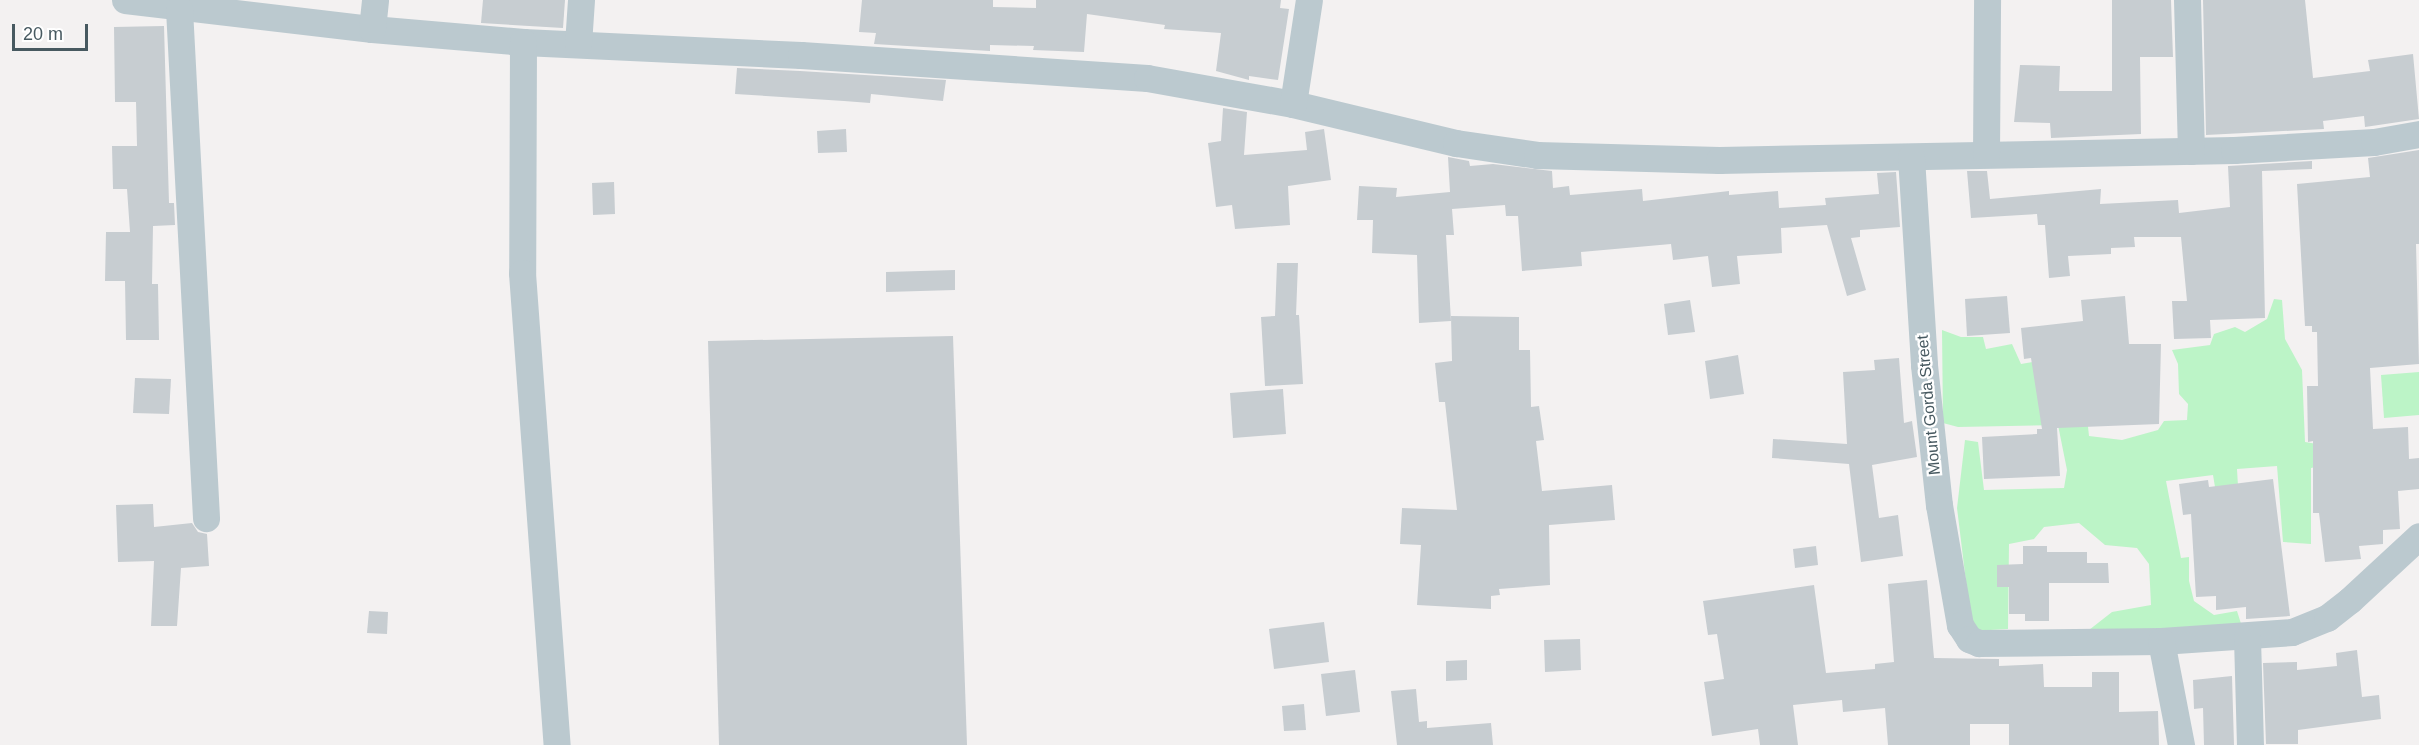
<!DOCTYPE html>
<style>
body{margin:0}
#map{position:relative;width:2419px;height:745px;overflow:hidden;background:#f3f1f1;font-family:Helvetica,sans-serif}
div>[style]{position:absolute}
.green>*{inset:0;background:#bcf4c7}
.building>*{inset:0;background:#c7cdd1}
.street>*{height:27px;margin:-13.5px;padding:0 13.5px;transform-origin:13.5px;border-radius:13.5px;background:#bbc9cf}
span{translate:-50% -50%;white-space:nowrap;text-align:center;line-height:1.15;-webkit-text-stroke:4.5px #fff;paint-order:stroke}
.street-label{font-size:16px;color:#475960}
.scale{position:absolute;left:12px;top:24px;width:76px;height:27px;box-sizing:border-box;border:3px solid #475960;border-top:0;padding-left:8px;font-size:18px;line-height:21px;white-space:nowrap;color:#475960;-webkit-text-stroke:4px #fff;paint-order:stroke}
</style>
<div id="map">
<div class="green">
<i style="clip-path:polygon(2274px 299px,2282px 300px,2285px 339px,2302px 370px,2305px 442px,2329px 446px,2331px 464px,2311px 468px,2311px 544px,2283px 542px,2277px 466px,2237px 469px,2239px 503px,2218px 505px,2213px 475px,2166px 481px,2181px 558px,2189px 557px,2189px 581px,2194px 601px,2214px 615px,2237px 611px,2243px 630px,2089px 630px,2112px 612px,2151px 605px,2149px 564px,2137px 548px,2105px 545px,2079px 523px,2044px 527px,2034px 539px,2009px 544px,2008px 629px,1972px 631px,1957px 508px,1965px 440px,1978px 442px,1984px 490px,2064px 488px,2067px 470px,2058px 425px,1958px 427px,1943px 423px,1942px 330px,1961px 337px,1983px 337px,1986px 349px,2012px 344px,2021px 364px,2056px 358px,2086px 408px,2089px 436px,2122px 440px,2158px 430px,2164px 421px,2187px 420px,2188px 404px,2179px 394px,2178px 364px,2172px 350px,2210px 345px,2214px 334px,2235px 327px,2245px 332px,2267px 319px)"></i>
<i style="clip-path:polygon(2419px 372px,2419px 415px,2384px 418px,2381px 375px)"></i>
</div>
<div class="building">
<i style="clip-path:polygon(483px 0,565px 0,563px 28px,481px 23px)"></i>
<i style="clip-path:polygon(862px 0,993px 0,993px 7px,1036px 8px,1036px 0,1281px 0,1280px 8px,1289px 9px,1278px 80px,1249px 76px,1249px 80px,1216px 71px,1221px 33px,1164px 29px,1165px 25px,1087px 14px,1084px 52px,1033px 50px,1034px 46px,990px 45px,990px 51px,874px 44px,876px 33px,859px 32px)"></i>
<i style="clip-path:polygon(2112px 0,2171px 0,2173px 57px,2140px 57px,2141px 134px,2051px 138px,2050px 123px,2014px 122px,2020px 65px,2060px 66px,2059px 91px,2112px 91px)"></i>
<i style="clip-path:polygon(2203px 0,2305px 0,2313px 78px,2370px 71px,2368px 60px,2413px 54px,2419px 119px,2365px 127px,2364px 116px,2323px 121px,2324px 129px,2206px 135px)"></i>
<i style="clip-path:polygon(164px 26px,169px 203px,174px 203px,175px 225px,153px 226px,152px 284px,158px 284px,159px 340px,126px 340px,125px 281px,105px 281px,106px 232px,130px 232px,127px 189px,113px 189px,112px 146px,137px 146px,136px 102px,115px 102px,114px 27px)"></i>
<i style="clip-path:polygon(737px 68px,800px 71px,946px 80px,943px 101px,871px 94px,870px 103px,844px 101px,735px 94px)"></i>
<i style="clip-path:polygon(1223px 108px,1247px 112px,1244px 155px,1307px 150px,1305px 132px,1324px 129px,1331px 180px,1288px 186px,1290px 225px,1235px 229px,1232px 205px,1216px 207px,1208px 143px,1221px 141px)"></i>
<i style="clip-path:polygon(846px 129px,847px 152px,818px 153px,817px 131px)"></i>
<i style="clip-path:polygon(2419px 150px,2419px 244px,2416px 244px,2419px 364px,2370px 368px,2373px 429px,2408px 427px,2409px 459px,2419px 458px,2419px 489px,2398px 491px,2400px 529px,2383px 530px,2383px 544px,2359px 546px,2361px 559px,2325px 562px,2319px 513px,2313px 513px,2313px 441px,2308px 442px,2307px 386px,2318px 386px,2317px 332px,2312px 332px,2312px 326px,2305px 326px,2297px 184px,2370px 177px,2368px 158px)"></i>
<i style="clip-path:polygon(1448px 157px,1469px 161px,1470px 166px,1493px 164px,1552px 171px,1553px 188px,1569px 186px,1570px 195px,1642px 189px,1643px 201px,1729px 191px,1729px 195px,1778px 191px,1779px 208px,1826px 205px,1825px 198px,1879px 194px,1877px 173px,1896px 172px,1900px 227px,1860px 230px,1860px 237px,1851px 238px,1866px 290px,1847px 296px,1827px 225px,1781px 228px,1782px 253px,1737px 256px,1740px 284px,1712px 287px,1708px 256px,1673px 260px,1671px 244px,1581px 252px,1582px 266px,1522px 271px,1518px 216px,1506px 216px,1505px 205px,1452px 209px,1454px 235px,1446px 235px,1451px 321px,1419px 323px,1417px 255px,1372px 253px,1373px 220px,1357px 220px,1359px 186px,1397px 188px,1396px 197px,1450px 192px)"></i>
<i style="clip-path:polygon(2312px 161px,2312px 169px,2262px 171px,2265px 318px,2210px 320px,2211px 338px,2174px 339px,2172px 301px,2187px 301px,2181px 237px,2134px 237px,2135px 247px,2111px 248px,2111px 254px,2068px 256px,2070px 276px,2049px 278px,2045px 225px,2038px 225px,2037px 214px,1971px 218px,1967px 171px,1987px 171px,1990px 199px,2101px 189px,2100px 204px,2178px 200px,2179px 213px,2230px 207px,2228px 166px)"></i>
<i style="clip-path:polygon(614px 182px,615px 214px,593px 215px,592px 183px)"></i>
<i style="clip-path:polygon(1277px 263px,1298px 263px,1296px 315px,1299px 315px,1303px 384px,1265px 386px,1261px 317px,1275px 316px)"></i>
<i style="clip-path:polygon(955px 270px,955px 290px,886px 292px,886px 272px)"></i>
<i style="clip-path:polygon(2007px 296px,2010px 333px,1967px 336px,1965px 299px)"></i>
<i style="clip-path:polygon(2125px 296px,2129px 344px,2161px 344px,2159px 424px,2057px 428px,2060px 476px,1984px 479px,1982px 437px,2037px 434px,2037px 429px,2042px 429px,2031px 358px,2024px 359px,2021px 328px,2083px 321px,2081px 300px)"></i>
<i style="clip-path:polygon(1690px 300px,1695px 332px,1668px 335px,1664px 304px)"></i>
<i style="clip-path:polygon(1451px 316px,1519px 317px,1519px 350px,1530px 350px,1531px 407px,1539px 406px,1544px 440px,1536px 441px,1542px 491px,1612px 485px,1615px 520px,1549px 525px,1550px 585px,1499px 589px,1500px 595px,1491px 596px,1491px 609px,1417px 605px,1421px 545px,1400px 544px,1402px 508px,1457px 510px,1445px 402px,1439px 402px,1435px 363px,1452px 361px)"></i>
<i style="clip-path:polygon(953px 336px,967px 745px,719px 745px,708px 341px)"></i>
<i style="clip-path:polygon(1738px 355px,1744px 394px,1710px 399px,1705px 361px)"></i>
<i style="clip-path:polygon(1899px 358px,1904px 423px,1912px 421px,1917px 457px,1872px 465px,1879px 518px,1898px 515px,1903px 556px,1861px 562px,1849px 464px,1772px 458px,1773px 439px,1847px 444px,1843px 372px,1875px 370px,1874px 360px)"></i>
<i style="clip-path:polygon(135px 378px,171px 379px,169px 414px,133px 413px)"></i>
<i style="clip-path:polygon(1283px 389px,1286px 434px,1233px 438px,1230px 393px)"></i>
<i style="clip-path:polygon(2273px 479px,2290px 616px,2246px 619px,2246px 607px,2216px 610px,2216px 596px,2196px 597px,2191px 514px,2183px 515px,2179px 484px,2208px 480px,2209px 487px)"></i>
<i style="clip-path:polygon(153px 504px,154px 527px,192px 523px,198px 532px,207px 534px,209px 566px,181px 568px,177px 626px,151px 626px,154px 561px,118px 562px,116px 505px)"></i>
<i style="clip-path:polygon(1816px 546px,1818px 565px,1795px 568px,1793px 549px)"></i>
<i style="clip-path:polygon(2023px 546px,2047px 546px,2047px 552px,2087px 552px,2087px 563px,2108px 563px,2109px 583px,2049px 583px,2049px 621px,2025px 621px,2025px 614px,2009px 614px,2009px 587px,1997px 587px,1997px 565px,2023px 564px)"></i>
<i style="clip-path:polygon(1927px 580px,1934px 658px,1999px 659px,1999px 666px,2043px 664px,2044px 687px,2092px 687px,2092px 672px,2119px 672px,2119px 712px,2158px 711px,2159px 745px,2009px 745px,2009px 724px,1970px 724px,1970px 745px,1888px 745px,1885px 708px,1843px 712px,1842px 700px,1793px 705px,1798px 745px,1760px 745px,1758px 729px,1712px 736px,1704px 682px,1724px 679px,1717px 634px,1708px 635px,1703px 601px,1814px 585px,1826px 673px,1875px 669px,1875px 664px,1894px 662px,1888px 584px)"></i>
<i style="clip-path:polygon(369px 611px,388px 612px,387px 634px,367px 633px)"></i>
<i style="clip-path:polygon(1324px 622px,1329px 662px,1274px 669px,1269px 629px)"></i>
<i style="clip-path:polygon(1580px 639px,1581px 670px,1545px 672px,1544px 640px)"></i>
<i style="clip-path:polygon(2357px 650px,2362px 697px,2379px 695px,2381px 719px,2298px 730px,2298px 744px,2266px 744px,2263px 663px,2297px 662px,2297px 670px,2337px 666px,2336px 653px)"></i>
<i style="clip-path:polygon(1467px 660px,1467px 680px,1446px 681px,1446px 661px)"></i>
<i style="clip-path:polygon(1355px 670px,1360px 712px,1326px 716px,1321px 674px)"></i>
<i style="clip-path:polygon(2232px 676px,2234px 745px,2204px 745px,2203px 708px,2194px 709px,2193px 680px)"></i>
<i style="clip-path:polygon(1416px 689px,1419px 722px,1427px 721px,1427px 728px,1491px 723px,1493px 745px,1397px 745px,1391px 691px)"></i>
<i style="clip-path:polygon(1304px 704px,1306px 730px,1284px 731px,1282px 706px)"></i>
</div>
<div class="street">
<i style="left:125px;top:0;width:249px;rotate:6.7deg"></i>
<i style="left:372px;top:29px;width:152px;rotate:4.9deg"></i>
<i style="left:523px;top:42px;width:278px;rotate:2.7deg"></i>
<i style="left:801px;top:55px;width:347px;rotate:3.8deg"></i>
<i style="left:1147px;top:78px;width:148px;rotate:10.1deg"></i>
<i style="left:1293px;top:104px;width:168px;rotate:13.5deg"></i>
<i style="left:1456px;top:143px;width:82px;rotate:8.4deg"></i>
<i style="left:1537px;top:155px;width:182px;rotate:1.6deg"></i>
<i style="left:1719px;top:160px;width:515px;rotate:-1.11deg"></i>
<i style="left:2234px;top:150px;width:140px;rotate:-3.3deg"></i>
<i style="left:2374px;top:142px;width:46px;rotate:-10.1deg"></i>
<i style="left:2187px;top:0;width:151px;rotate:88.5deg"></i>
<i style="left:179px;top:9px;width:510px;rotate:86.96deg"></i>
<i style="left:372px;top:29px;width:29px;rotate:-84deg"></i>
<i style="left:523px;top:42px;width:231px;rotate:90.2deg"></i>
<i style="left:522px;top:273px;width:473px;rotate:85.8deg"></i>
<i style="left:578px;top:44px;width:44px;rotate:-86.1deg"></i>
<i style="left:1293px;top:104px;width:105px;rotate:-81.3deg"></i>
<i style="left:1986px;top:154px;width:154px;rotate:-89.6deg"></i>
<i style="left:1911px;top:157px;width:208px;rotate:86.4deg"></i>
<i style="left:1924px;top:365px;width:141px;rotate:83.9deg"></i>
<i style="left:1939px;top:505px;width:122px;rotate:80.1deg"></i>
<i style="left:1960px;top:625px;width:17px;rotate:57deg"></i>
<i style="left:1969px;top:639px;width:11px;rotate:22deg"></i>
<i style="left:1979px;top:643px;width:182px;rotate:-0.6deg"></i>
<i style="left:2161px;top:641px;width:131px;rotate:-3.9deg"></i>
<i style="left:2292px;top:632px;width:38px;rotate:-22deg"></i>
<i style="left:2327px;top:618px;width:29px;rotate:-38deg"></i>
<i style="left:2350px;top:600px;width:94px;rotate:-42.8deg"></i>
<i style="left:2247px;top:638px;width:107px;rotate:88.4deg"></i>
<i style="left:2161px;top:641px;width:106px;rotate:79.1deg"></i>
</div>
<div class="street-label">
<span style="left:1929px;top:405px;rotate:-95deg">Mount Gorda Street</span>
</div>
<div class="scale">20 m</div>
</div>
